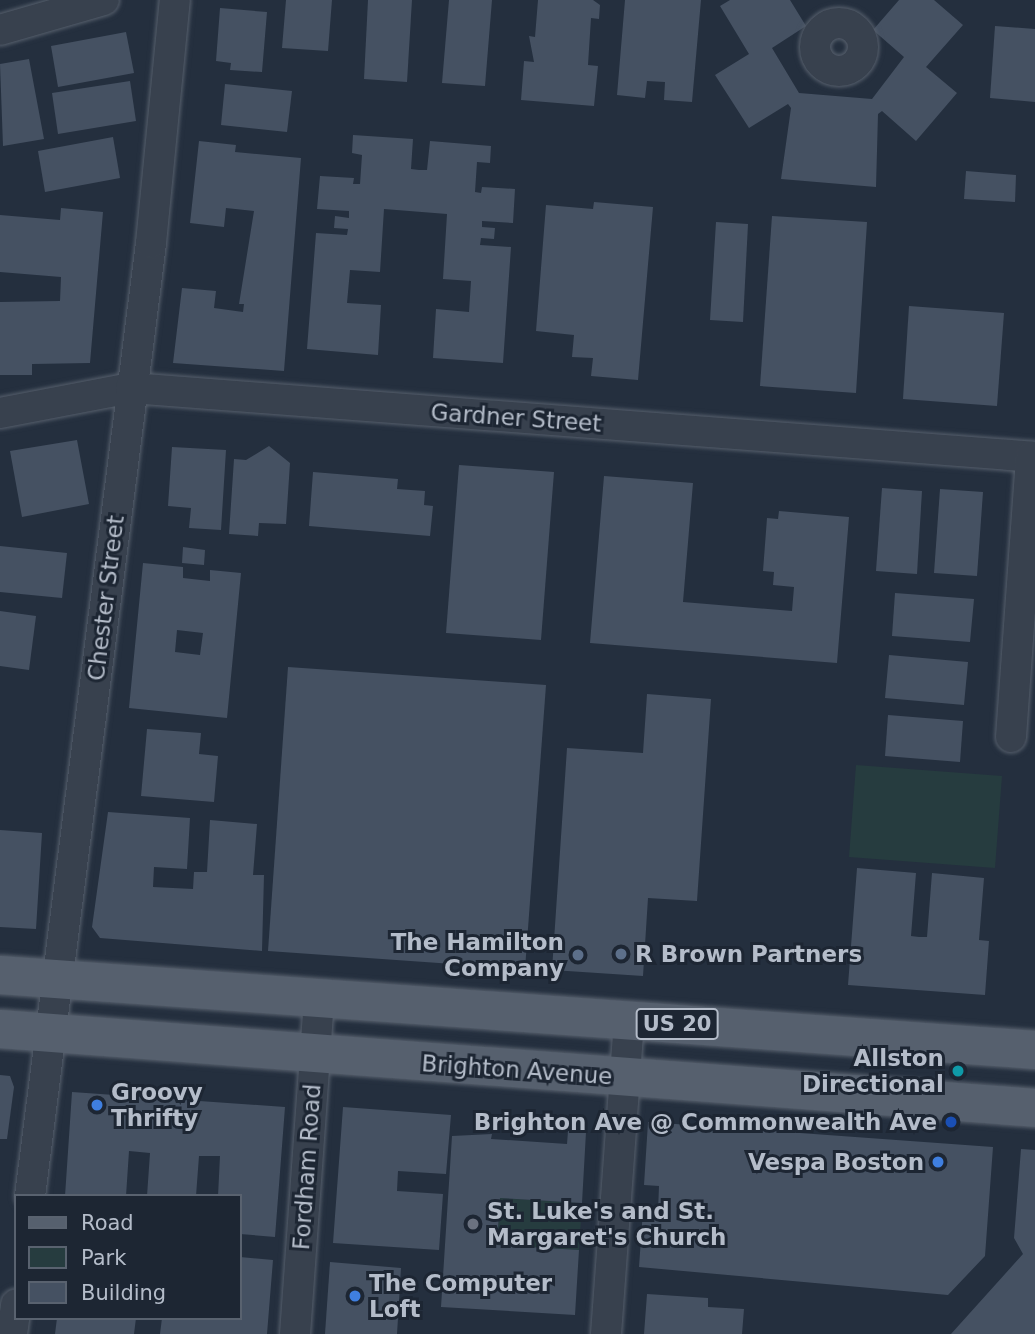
<!DOCTYPE html>
<style>
body{margin:0}
#map{position:relative;width:1035px;height:1334px;overflow:hidden;background:#242f3e;font-family:"DejaVu Sans",sans-serif}
div>[style]{position:absolute}
.green>*{inset:0;background:#263c3f}
.building>*{inset:0;background:#455162}
.roads{filter:drop-shadow(0 0 2px #565f6c) drop-shadow(0 0 2px #565f6c)}
.street>*{height:30px;margin:-15px;padding:0 15px;transform-origin:15px;border-radius:15px;background:#38414e}
.street>.ring{margin:-15px;padding:0;box-sizing:content-box;background:none;border:30px solid #38414e;border-radius:50%}
.primary>*{height:38px;margin:-19px;padding:0 19px;transform-origin:19px;border-radius:19px;background:#56606e}
.dots>*{width:19px;height:19px;translate:-50% -50%;box-sizing:border-box;border:4px solid #1d2633;border-radius:50%}
span{translate:-50% -50%;white-space:nowrap;text-align:center;line-height:1.15;-webkit-text-stroke:6px #1d2633;paint-order:stroke}
.shield-label span{padding:2px 5px;background:#1d2633;border:2px solid;border-radius:5px;-webkit-text-stroke-width:0}
.shield-label{font-size:21px;color:#b4bcc9;font-weight:700}
.street-label{font-size:23px;color:#b4bcc9}
.poi-label{font-size:23px;color:#b4bcc9;font-weight:700}
.right{translate:-100% -50%;text-align:right}
.left{translate:0 -50%;text-align:left}
.legend{position:absolute;left:14px;top:1194px;width:228px;height:126px;box-sizing:border-box;background:#1d2633;border:2px solid #59626f;margin:0;padding:9px 12px;list-style:none;font-size:21px;color:#b4bcc9}
.legend li{display:flex;align-items:center;gap:14px;height:35px}
.legend b{width:35px;border:2px solid #59626f}
</style>
<div id="map">
<div class="green">
<i style="clip-path:polygon(856px 765px,1002px 776px,995px 868px,849px 857px)"></i>
<i style="clip-path:polygon(500px 1198px,582px 1203px,579px 1250px,497px 1245px)"></i>
</div>
<div class="building">
<i style="clip-path:polygon(286px 0,332px 0,328px 51px,282px 48px)"></i>
<i style="clip-path:polygon(368px 0,412px 0,407px 82px,364px 79px)"></i>
<i style="clip-path:polygon(449px 0,492px 0,485px 86px,442px 83px)"></i>
<i style="clip-path:polygon(538px 0,593px 0,600px 5px,599px 19px,591px 18px,588px 65px,598px 66px,594px 106px,521px 100px,524px 61px,534px 62px,529px 36px,535px 37px)"></i>
<i style="clip-path:polygon(625px 0,701px 0,692px 102px,664px 100px,665px 82px,647px 81px,645px 98px,617px 95px)"></i>
<i style="clip-path:polygon(730px 0,790px 0,806px 26px,772px 48px,799px 93px,872px 99px,904px 57px,873px 30px,899px 0,934px 0,963px 25px,926px 67px,957px 93px,916px 141px,882px 111px,878px 114px,876px 187px,781px 179px,791px 108px,788px 104px,749px 128px,715px 75px,749px 54px,720px 6px)"></i>
<i style="clip-path:polygon(220px 8px,267px 12px,262px 72px,230px 70px,231px 63px,216px 61px)"></i>
<i style="clip-path:polygon(995px 26px,1035px 29px,1035px 102px,990px 98px)"></i>
<i style="clip-path:polygon(126px 32px,134px 73px,58px 87px,51px 46px)"></i>
<i style="clip-path:polygon(29px 59px,44px 139px,3px 146px,0 64px)"></i>
<i style="clip-path:polygon(130px 81px,136px 121px,58px 134px,52px 93px)"></i>
<i style="clip-path:polygon(225px 84px,292px 91px,287px 132px,221px 125px)"></i>
<i style="clip-path:polygon(353px 135px,413px 139px,411px 169px,419px 170px,427px 170px,430px 141px,491px 146px,490px 163px,477px 162px,475px 192px,481px 193px,482px 187px,515px 189px,513px 223px,482px 221px,482px 227px,495px 228px,494px 239px,481px 238px,480px 245px,511px 247px,503px 363px,433px 358px,436px 309px,469px 312px,471px 281px,443px 279px,447px 214px,384px 209px,380px 272px,350px 270px,347px 303px,381px 305px,378px 355px,307px 349px,316px 233px,347px 235px,348px 229px,334px 228px,335px 216px,349px 218px,349px 211px,317px 209px,320px 176px,354px 178px,353px 184px,360px 184px,362px 155px,352px 153px)"></i>
<i style="clip-path:polygon(113px 137px,120px 178px,45px 192px,38px 151px)"></i>
<i style="clip-path:polygon(199px 141px,236px 145px,235px 152px,301px 158px,284px 371px,173px 363px,182px 288px,216px 291px,214px 308px,243px 312px,244px 304px,239px 304px,254px 211px,226px 208px,224px 227px,190px 223px)"></i>
<i style="clip-path:polygon(966px 171px,1016px 175px,1015px 202px,964px 199px)"></i>
<i style="clip-path:polygon(594px 202px,653px 207px,638px 380px,591px 376px,593px 358px,572px 357px,574px 335px,536px 331px,546px 205px,593px 209px)"></i>
<i style="clip-path:polygon(61px 208px,103px 212px,90px 363px,32px 364px,32px 375px,0 375px,0 302px,60px 301px,61px 277px,0 272px,0 215px,60px 220px)"></i>
<i style="clip-path:polygon(772px 216px,867px 222px,856px 393px,760px 386px)"></i>
<i style="clip-path:polygon(716px 222px,748px 224px,743px 322px,710px 320px)"></i>
<i style="clip-path:polygon(909px 306px,1004px 313px,997px 406px,903px 399px)"></i>
<i style="clip-path:polygon(77px 440px,89px 504px,22px 517px,10px 451px)"></i>
<i style="clip-path:polygon(269px 446px,290px 463px,286px 524px,259px 523px,258px 536px,229px 534px,234px 459px,246px 460px)"></i>
<i style="clip-path:polygon(172px 447px,226px 450px,221px 530px,189px 528px,191px 508px,168px 506px)"></i>
<i style="clip-path:polygon(459px 465px,554px 472px,541px 640px,446px 633px)"></i>
<i style="clip-path:polygon(313px 472px,398px 479px,397px 489px,425px 491px,424px 505px,433px 506px,430px 536px,309px 526px)"></i>
<i style="clip-path:polygon(604px 476px,693px 483px,683px 602px,792px 611px,794px 587px,773px 585px,774px 572px,763px 571px,767px 518px,778px 519px,779px 511px,849px 517px,837px 663px,590px 643px)"></i>
<i style="clip-path:polygon(882px 488px,922px 491px,917px 574px,876px 571px)"></i>
<i style="clip-path:polygon(940px 489px,983px 492px,977px 576px,934px 573px)"></i>
<i style="clip-path:polygon(0 546px,67px 553px,62px 598px,0 592px)"></i>
<i style="clip-path:polygon(183px 547px,205px 550px,204px 565px,182px 563px)"></i>
<i style="clip-path:polygon(evenodd,143px 563px,183px 567px,183px 578px,210px 581px,210px 570px,241px 573px,227px 718px,129px 708px,143px 563px,177px 630px,203px 633px,200px 655px,175px 652px,177px 630px)"></i>
<i style="clip-path:polygon(895px 593px,974px 599px,970px 642px,892px 636px)"></i>
<i style="clip-path:polygon(0 611px,36px 616px,29px 670px,0 666px)"></i>
<i style="clip-path:polygon(889px 655px,968px 662px,964px 705px,885px 698px)"></i>
<i style="clip-path:polygon(288px 667px,546px 685px,525px 969px,268px 951px)"></i>
<i style="clip-path:polygon(647px 694px,711px 699px,697px 901px,648px 898px,643px 976px,552px 970px,567px 748px,643px 753px)"></i>
<i style="clip-path:polygon(888px 715px,963px 721px,960px 762px,885px 756px)"></i>
<i style="clip-path:polygon(147px 729px,201px 733px,199px 754px,218px 756px,214px 802px,141px 796px)"></i>
<i style="clip-path:polygon(108px 812px,190px 818px,187px 869px,154px 867px,153px 887px,193px 889px,194px 872px,207px 872px,210px 820px,257px 824px,253px 875px,264px 875px,262px 951px,100px 938px,92px 927px)"></i>
<i style="clip-path:polygon(0 830px,42px 833px,36px 929px,0 927px)"></i>
<i style="clip-path:polygon(857px 868px,916px 873px,911px 936px,919px 937px,927px 937px,932px 873px,984px 878px,979px 940px,989px 941px,985px 995px,848px 985px)"></i>
<i style="clip-path:polygon(0 1075px,10px 1076px,14px 1087px,7px 1139px,0 1139px)"></i>
<i style="clip-path:polygon(72px 1092px,285px 1107px,275px 1237px,240px 1234px,240px 1196px,218px 1196px,220px 1156px,199px 1156px,196px 1196px,147px 1196px,150px 1153px,129px 1151px,126px 1196px,65px 1196px)"></i>
<i style="clip-path:polygon(343px 1107px,451px 1115px,446px 1174px,398px 1171px,397px 1191px,443px 1194px,439px 1250px,333px 1243px)"></i>
<i style="clip-path:polygon(648px 1122px,993px 1147px,985px 1256px,948px 1295px,639px 1267px,643px 1210px,658px 1211px,659px 1186px,644px 1185px)"></i>
<i style="clip-path:polygon(568px 1131px,586px 1132px,582px 1203px,500px 1198px,497px 1245px,579px 1250px,575px 1315px,441px 1307px,452px 1136px,492px 1134px,491px 1139px,567px 1144px)"></i>
<i style="clip-path:polygon(1021px 1149px,1035px 1150px,1035px 1334px,951px 1334px,1023px 1254px,1014px 1238px)"></i>
<i style="clip-path:polygon(240px 1257px,273px 1260px,267px 1334px,160px 1334px,162px 1318px,240px 1318px)"></i>
<i style="clip-path:polygon(330px 1262px,401px 1268px,397px 1334px,325px 1334px)"></i>
<i style="clip-path:polygon(647px 1294px,708px 1298px,708px 1307px,744px 1309px,742px 1334px,644px 1334px)"></i>
<i style="clip-path:polygon(57px 1318px,136px 1318px,134px 1334px,55px 1334px)"></i>
</div>
<div class="roads">
<div class="street">
<i class="ring" style="left:815px;top:23px;width:18px;height:18px"></i>
<i style="left:0;top:30px;width:108px;rotate:-16.1deg"></i>
<i style="left:0;top:413px;width:133px;rotate:-10.8deg"></i>
<i style="left:131px;top:388px;width:907px;rotate:4.36deg"></i>
<i style="left:1011px;top:737px;width:281px;rotate:-85.9deg"></i>
<i style="left:30px;top:1196px;width:961px;rotate:-82.76deg"></i>
<i style="left:151px;top:243px;width:244px;rotate:-84.4deg"></i>
<i style="left:12px;top:1334px;width:30px;rotate:-82deg"></i>
<i style="left:295px;top:1334px;width:336px;rotate:-85.9deg"></i>
<i style="left:606px;top:1334px;width:314px;rotate:-85.8deg"></i>
</div>
<div class="primary">
<i style="left:0;top:975px;width:1038px;rotate:4.14deg"></i>
<i style="left:0;top:1029px;width:1038px;rotate:4.36deg"></i>
</div>
</div>
<div class="dots">
<i style="left:621px;top:954px;background:#5c6f8a"></i>
<i style="left:578px;top:955px;background:#5c6f8a"></i>
<i style="left:958px;top:1071px;background:#0f9aa8"></i>
<i style="left:97px;top:1105px;background:#3f7fe0"></i>
<i style="left:951px;top:1122px;background:#1a4fb4"></i>
<i style="left:938px;top:1162px;background:#3f7fe0"></i>
<i style="left:473px;top:1224px;background:#6b7280"></i>
<i style="left:355px;top:1296px;background:#3f7fe0"></i>
</div>
<div class="shield-label">
<span style="left:677px;top:1024px">US 20</span>
</div>
<div class="street-label">
<span style="left:516px;top:418px;rotate:4deg">Gardner Street</span>
<span style="left:106px;top:598px;rotate:-83deg">Chester Street</span>
<span style="left:517px;top:1070px;rotate:4deg">Brighton Avenue</span>
<span style="left:307px;top:1167px;rotate:-86deg">Fordham Road</span>
</div>
<div class="poi-label">
<span class="right" style="left:564px;top:955px">The Hamilton<br>Company</span>
<span class="left" style="left:635px;top:954px">R Brown Partners</span>
<span class="right" style="left:944px;top:1071px">Allston<br>Directional</span>
<span class="left" style="left:111px;top:1105px">Groovy<br>Thrifty</span>
<span class="right" style="left:937px;top:1122px">Brighton Ave @ Commonwealth Ave</span>
<span class="right" style="left:924px;top:1162px">Vespa Boston</span>
<span class="left" style="left:487px;top:1224px">St. Luke's and St.<br>Margaret's Church</span>
<span class="left" style="left:369px;top:1296px">The Computer<br>Loft</span>
</div>
<ul class="legend">
<li><b style="height:9px;background:#56606e"></b>Road</li>
<li><b style="height:19px;background:#263c3f"></b>Park</li>
<li><b style="height:19px;background:#455162"></b>Building</li>
</ul>
</div>
